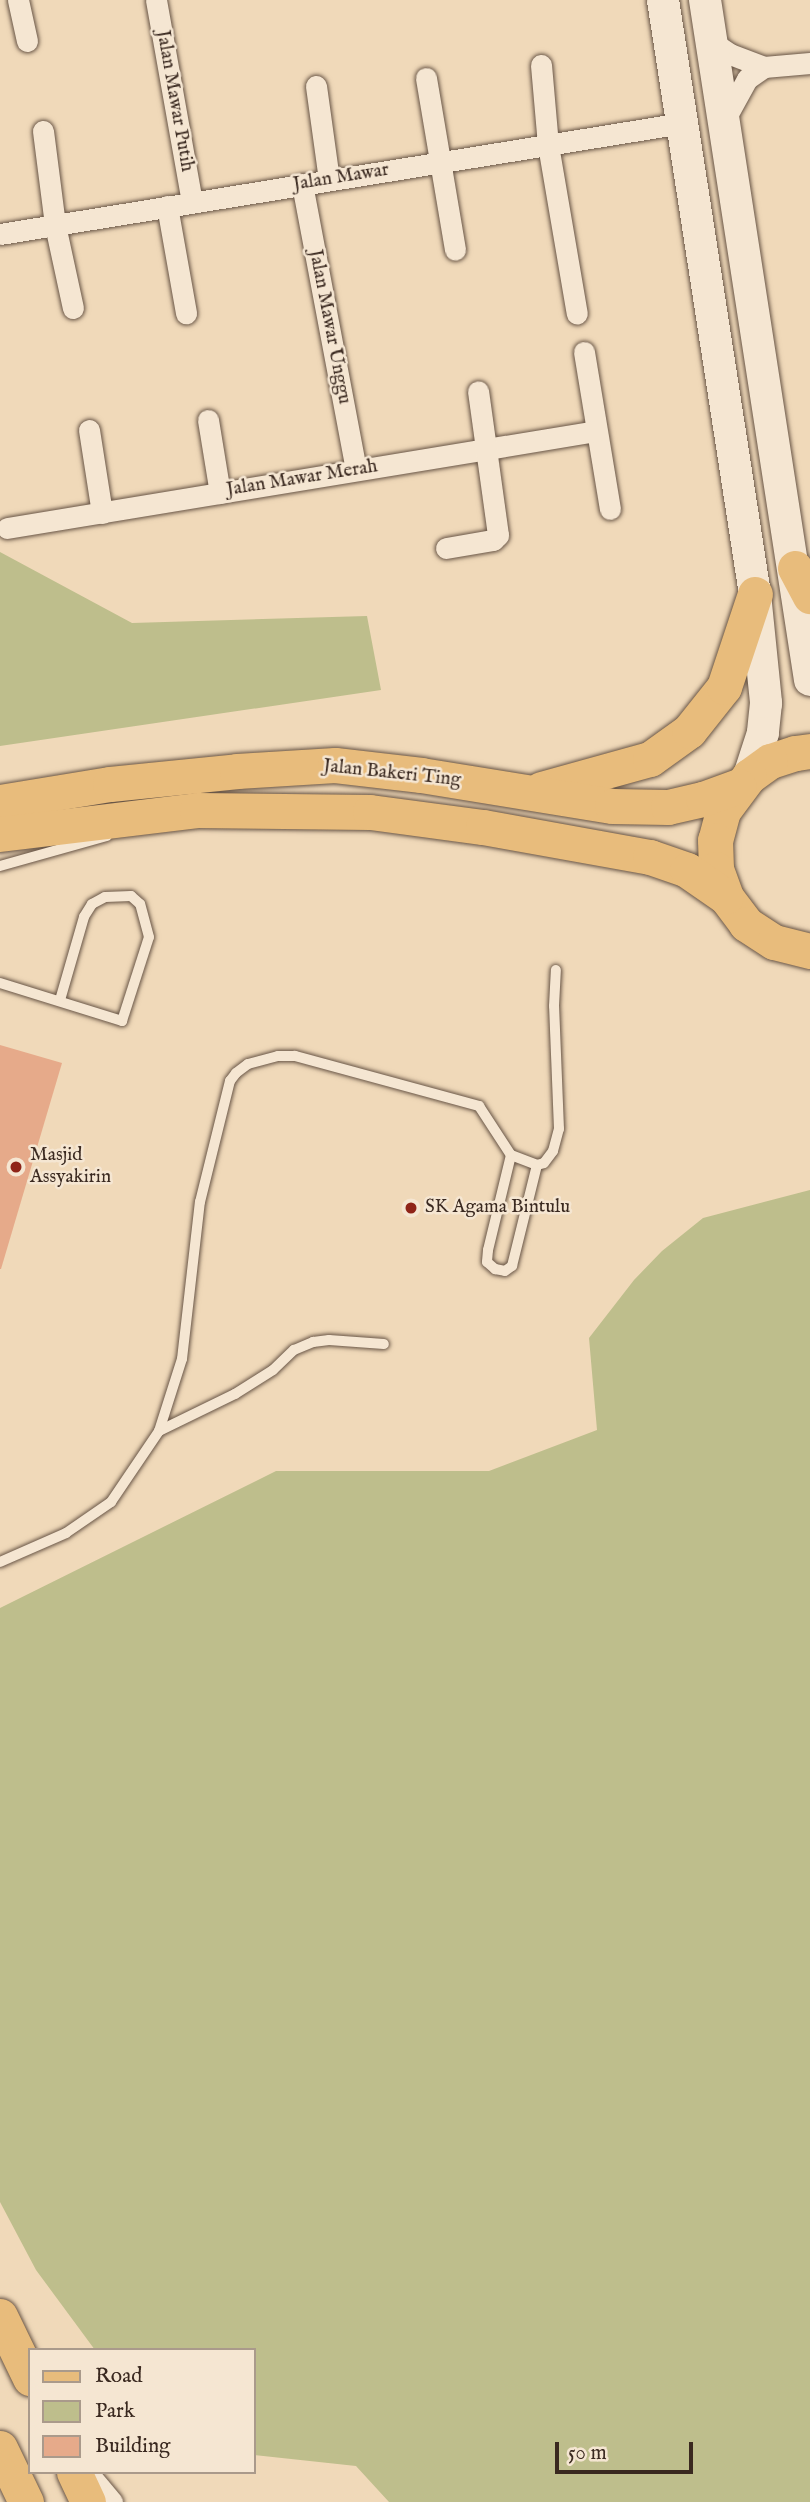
<!DOCTYPE html>
<style>
body{margin:0}
#map{position:relative;width:810px;height:2502px;overflow:hidden;background:#f0d9b9;font-family:"IM FELL English",serif}
div>[style]{position:absolute}
.green>*{inset:0;background:#bebe8c}
.building>*{inset:0;background:#e6aa8a}
.roads{filter:drop-shadow(0 0 2px #685546) drop-shadow(0 0 2px #685546)}
.service>*{height:10px;margin:-5px;padding:0 5px;transform-origin:5px;border-radius:5px;background:#f5e6d2}
.minor>*{height:21px;margin:-10.5px;padding:0 10.5px;transform-origin:10.5px;border-radius:10.5px;background:#f5e6d2}
.secondary>*{height:32px;margin:-16px;padding:0 16px;transform-origin:16px;border-radius:16px;background:#f5e6d2}
.primary>*{height:35px;margin:-17.5px;padding:0 17.5px;transform-origin:17.5px;border-radius:17.5px;background:#e8bc7c}
.dots>*{width:19px;height:19px;translate:-50% -50%;box-sizing:border-box;border:4px solid #f5e6d2;border-radius:50%}
span{translate:-50% -50%;white-space:nowrap;text-align:center;line-height:1.15;-webkit-text-stroke:5px #f5e6d2;paint-order:stroke}
.street-label{font-size:19px;color:#3a2920}
.poi-label{font-size:19px;color:#3a2920}
.left{translate:0 -50%;text-align:left}
.legend{position:absolute;left:28px;top:2348px;width:228px;height:126px;box-sizing:border-box;background:#f5e6d2;border:2px solid #aa9a8b;margin:0;padding:9px 12px;list-style:none;font-size:21px;color:#3a2920}
.legend li{display:flex;align-items:center;gap:14px;height:35px}
.legend b{width:35px;border:2px solid #aa9a8b}
.scale{position:absolute;left:555px;top:2442px;width:138px;height:32px;box-sizing:border-box;border:4px solid #3a2920;border-top:0;padding-left:9px;font-size:21px;line-height:24px;white-space:nowrap;color:#3a2920;-webkit-text-stroke:5px #f5e6d2;paint-order:stroke}
</style>
<div id="map">
<div class="green">
<i style="clip-path:polygon(0 552px,132px 623px,367px 616px,381px 690px,0 746px)"></i>
<i style="clip-path:polygon(810px 1190px,810px 2502px,389px 2502px,356px 2466px,254px 2455px,254px 2350px,95px 2350px,36px 2270px,0 2202px,0 1608px,276px 1471px,489px 1471px,597px 1430px,589px 1338px,634px 1280px,662px 1251px,703px 1218px)"></i>
</div>
<div class="building">
<i style="clip-path:polygon(0 1045px,62px 1063px,1px 1269px,0 1269px)"></i>
</div>
<div class="roads">
<div class="service">
<i style="left:0;top:866px;width:111px;rotate:-15.7deg"></i>
<i style="left:0;top:983px;width:128px;rotate:17.3deg"></i>
<i style="left:122px;top:1021px;width:88px;rotate:-72.2deg"></i>
<i style="left:149px;top:937px;width:34px;rotate:-105deg"></i>
<i style="left:140px;top:904px;width:12px;rotate:-138deg"></i>
<i style="left:131px;top:896px;width:26px;rotate:178deg"></i>
<i style="left:105px;top:897px;width:15px;rotate:152deg"></i>
<i style="left:92px;top:904px;width:15px;rotate:122deg"></i>
<i style="left:84px;top:917px;width:86px;rotate:106.1deg"></i>
<i style="left:511px;top:1155px;width:98px;rotate:103.6deg"></i>
<i style="left:488px;top:1250px;width:12px;rotate:95deg"></i>
<i style="left:487px;top:1262px;width:11px;rotate:41deg"></i>
<i style="left:495px;top:1269px;width:10px;rotate:11deg"></i>
<i style="left:505px;top:1271px;width:9px;rotate:-36deg"></i>
<i style="left:512px;top:1266px;width:104px;rotate:-76.1deg"></i>
<i style="left:159px;top:1431px;width:85px;rotate:-26deg"></i>
<i style="left:235px;top:1394px;width:45px;rotate:-32.3deg"></i>
<i style="left:273px;top:1370px;width:29px;rotate:-44deg"></i>
<i style="left:294px;top:1350px;width:21px;rotate:-23deg"></i>
<i style="left:313px;top:1342px;width:16px;rotate:-7deg"></i>
<i style="left:329px;top:1340px;width:55px;rotate:4.2deg"></i>
<i style="left:0;top:1562px;width:72px;rotate:-23.7deg"></i>
<i style="left:66px;top:1533px;width:55px;rotate:-34.6deg"></i>
<i style="left:111px;top:1502px;width:86px;rotate:-55.9deg"></i>
<i style="left:159px;top:1431px;width:76px;rotate:-72.3deg"></i>
<i style="left:182px;top:1359px;width:158px;rotate:-83.5deg"></i>
<i style="left:200px;top:1202px;width:125px;rotate:-76.1deg"></i>
<i style="left:230px;top:1081px;width:10px;rotate:-53deg"></i>
<i style="left:236px;top:1073px;width:15px;rotate:-37deg"></i>
<i style="left:248px;top:1064px;width:31px;rotate:-15deg"></i>
<i style="left:278px;top:1056px;width:17px"></i>
<i style="left:295px;top:1056px;width:191px;rotate:15.2deg"></i>
<i style="left:479px;top:1106px;width:59px;rotate:56.9deg"></i>
<i style="left:511px;top:1155px;width:28px;rotate:21deg"></i>
<i style="left:537px;top:1165px;width:7px;rotate:-16deg"></i>
<i style="left:544px;top:1163px;width:15px;rotate:-53deg"></i>
<i style="left:553px;top:1151px;width:23px;rotate:-75deg"></i>
<i style="left:559px;top:1129px;width:123px;rotate:-92.3deg"></i>
<i style="left:554px;top:1006px;width:36px;rotate:-87deg"></i>
</div>
<div class="minor">
<i style="left:18px;top:0;width:42px;rotate:77.6deg"></i>
<i style="left:156px;top:0;width:205px;rotate:79.9deg"></i>
<i style="left:712px;top:42px;width:22px;rotate:34deg"></i>
<i style="left:730px;top:54px;width:36px;rotate:21deg"></i>
<i style="left:764px;top:67px;width:46px;rotate:-5deg"></i>
<i style="left:541px;top:65px;width:80px;rotate:85deg"></i>
<i style="left:548px;top:145px;width:171px;rotate:80.3deg"></i>
<i style="left:426px;top:78px;width:174px;rotate:80.4deg"></i>
<i style="left:316px;top:86px;width:95px;rotate:82.1deg"></i>
<i style="left:725px;top:119px;width:46px;rotate:-61.2deg"></i>
<i style="left:747px;top:79px;width:21px;rotate:-35deg"></i>
<i style="left:43px;top:131px;width:95px;rotate:82.7deg"></i>
<i style="left:55px;top:225px;width:85px;rotate:77.8deg"></i>
<i style="left:302px;top:184px;width:291px;rotate:79.3deg"></i>
<i style="left:167px;top:206px;width:109px;rotate:79.9deg"></i>
<i style="left:0;top:234px;width:691px;rotate:-9.24deg"></i>
<i style="left:584px;top:352px;width:159px;rotate:80.6deg"></i>
<i style="left:208px;top:420px;width:74px;rotate:80.7deg"></i>
<i style="left:89px;top:430px;width:84px;rotate:81.1deg"></i>
<i style="left:7px;top:528px;width:597px;rotate:-9.35deg"></i>
<i style="left:446px;top:548px;width:48px;rotate:-9.7deg"></i>
<i style="left:493px;top:540px;width:7px;rotate:-45deg"></i>
<i style="left:498px;top:535px;width:145px;rotate:-97.9deg"></i>
<i style="left:87px;top:2472px;width:39px;rotate:50deg"></i>
</div>
<div class="secondary">
<i style="left:663px;top:0;width:601px;rotate:81.2deg"></i>
<i style="left:755px;top:594px;width:110px;rotate:84.2deg"></i>
<i style="left:766px;top:703px;width:30px;rotate:96deg"></i>
<i style="left:763px;top:733px;width:45px;rotate:108deg"></i>
<i style="left:705px;top:0;width:688px;rotate:81.22deg"></i>
</div>
<div class="primary">
<i style="left:795px;top:568px;width:32px;rotate:62deg"></i>
<i style="left:810px;top:751px;width:15px;rotate:172deg"></i>
<i style="left:795px;top:753px;width:26px;rotate:162deg"></i>
<i style="left:770px;top:761px;width:26px;rotate:144deg"></i>
<i style="left:749px;top:776px;width:44px;rotate:126.6deg"></i>
<i style="left:723px;top:811px;width:30px;rotate:105deg"></i>
<i style="left:715px;top:840px;width:29px;rotate:88deg"></i>
<i style="left:716px;top:869px;width:30px;rotate:70deg"></i>
<i style="left:726px;top:897px;width:34px;rotate:53deg"></i>
<i style="left:746px;top:924px;width:33px;rotate:33deg"></i>
<i style="left:774px;top:942px;width:37px;rotate:14deg"></i>
<i style="left:541px;top:789px;width:113px;rotate:-15.4deg"></i>
<i style="left:650px;top:759px;width:48px;rotate:-35.7deg"></i>
<i style="left:689px;top:731px;width:56px;rotate:-51.5deg"></i>
<i style="left:724px;top:687px;width:98px;rotate:-71.6deg"></i>
<i style="left:0;top:802px;width:111px;rotate:-9.3deg"></i>
<i style="left:110px;top:784px;width:128px;rotate:-5.8deg"></i>
<i style="left:237px;top:771px;width:98px;rotate:-3.5deg"></i>
<i style="left:335px;top:765px;width:87px;rotate:6.6deg"></i>
<i style="left:421px;top:775px;width:193px;rotate:9.2deg"></i>
<i style="left:612px;top:806px;width:56px;rotate:1deg"></i>
<i style="left:668px;top:807px;width:36px;rotate:-13deg"></i>
<i style="left:703px;top:799px;width:38px;rotate:-20deg"></i>
<i style="left:0;top:834px;width:198px;rotate:-6.9deg"></i>
<i style="left:197px;top:810px;width:173px;rotate:0.7deg"></i>
<i style="left:370px;top:812px;width:114px;rotate:7.6deg"></i>
<i style="left:483px;top:827px;width:170px;rotate:10.2deg"></i>
<i style="left:650px;top:857px;width:39px;rotate:19deg"></i>
<i style="left:687px;top:870px;width:47px;rotate:34.7deg"></i>
<i style="left:0;top:2316px;width:69px;rotate:64.2deg"></i>
<i style="left:0;top:2448px;width:60px;rotate:64.3deg"></i>
<i style="left:74px;top:2472px;width:33px;rotate:65deg"></i>
</div>
</div>
<div class="dots">
<i style="left:16px;top:1167px;background:#8f2418"></i>
<i style="left:411px;top:1208px;background:#8f2418"></i>
</div>
<div class="street-label">
<span style="left:174px;top:101px;rotate:80deg">Jalan Mawar Putih</span>
<span style="left:341px;top:178px;rotate:-9deg">Jalan Mawar</span>
<span style="left:329px;top:327px;rotate:79deg">Jalan Mawar Unggu</span>
<span style="left:302px;top:479px;rotate:-9deg">Jalan Mawar Merah</span>
<span style="left:392px;top:774px;rotate:6deg">Jalan Bakeri Ting</span>
</div>
<div class="poi-label">
<span class="left" style="left:30px;top:1167px">Masjid<br>Assyakirin</span>
<span class="left" style="left:425px;top:1208px">SK Agama Bintulu</span>
</div>
<ul class="legend">
<li><b style="height:9px;background:#e8bc7c"></b>Road</li>
<li><b style="height:19px;background:#bebe8c"></b>Park</li>
<li><b style="height:19px;background:#e6aa8a"></b>Building</li>
</ul>
<div class="scale">50 m</div>
</div>
